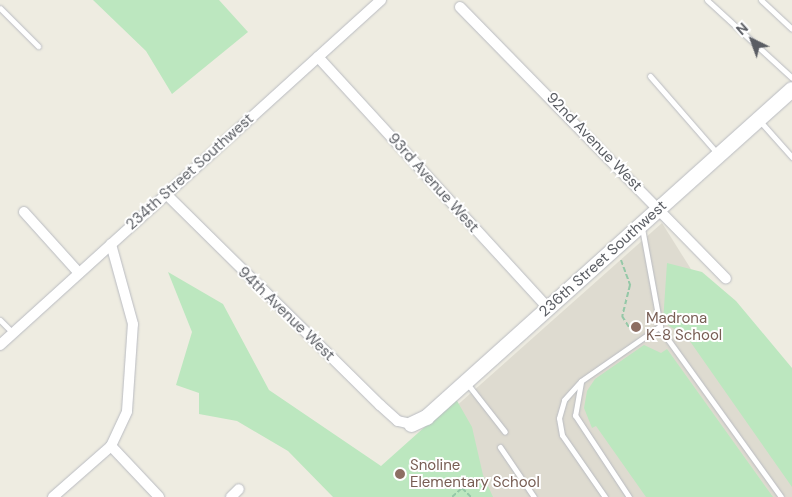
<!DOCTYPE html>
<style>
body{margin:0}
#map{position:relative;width:792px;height:497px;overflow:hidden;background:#eeece1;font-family:"DM Sans",sans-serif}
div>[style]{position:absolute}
.education>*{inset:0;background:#dedbd0}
.green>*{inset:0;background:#bce7bf}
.path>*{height:2px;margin-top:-1px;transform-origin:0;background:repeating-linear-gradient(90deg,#94c8a7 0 5px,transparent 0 7.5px)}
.roads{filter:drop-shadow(0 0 1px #b9bbc1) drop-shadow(0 0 1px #b9bbc1)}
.lane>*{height:5px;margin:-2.5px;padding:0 2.5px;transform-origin:2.5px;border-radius:2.5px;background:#fff}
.street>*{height:10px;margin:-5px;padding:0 5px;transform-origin:5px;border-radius:5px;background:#fff}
.secondary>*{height:15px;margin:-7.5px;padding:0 7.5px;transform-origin:7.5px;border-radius:7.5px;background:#fff}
.dots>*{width:14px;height:14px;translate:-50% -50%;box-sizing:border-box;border:2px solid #fff;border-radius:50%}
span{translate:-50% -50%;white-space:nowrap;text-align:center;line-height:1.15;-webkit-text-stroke:4px #fff;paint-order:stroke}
.street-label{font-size:15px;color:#5a5d63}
.education-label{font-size:15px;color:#785e54}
.left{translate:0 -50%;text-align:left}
.north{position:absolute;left:727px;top:15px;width:50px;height:50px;-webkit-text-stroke:4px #fff;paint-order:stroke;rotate:318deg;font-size:14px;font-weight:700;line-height:20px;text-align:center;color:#5a5d63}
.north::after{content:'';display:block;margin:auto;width:18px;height:22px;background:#5a5d63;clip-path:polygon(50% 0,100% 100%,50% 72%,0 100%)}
</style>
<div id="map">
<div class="education">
<i style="clip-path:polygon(662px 223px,792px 430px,792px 497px,354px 497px)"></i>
</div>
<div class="green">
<i style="clip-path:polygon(93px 0,219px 0,248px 32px,172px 94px,146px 51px)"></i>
<i style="clip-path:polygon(667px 263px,702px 272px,736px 301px,792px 368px,792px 487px,687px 337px,663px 322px)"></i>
<i style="clip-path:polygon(168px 272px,223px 304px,269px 390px,381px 466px,456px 399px,472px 427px,483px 475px,493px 497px,333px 497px,288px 451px,237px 421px,199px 414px,199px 393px,176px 385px,192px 332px)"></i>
<i style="clip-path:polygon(644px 345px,661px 353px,667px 349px,773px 497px,646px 497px,596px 426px,592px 428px,584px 408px,587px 391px,595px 379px)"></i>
</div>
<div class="path">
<i style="left:621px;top:260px;width:27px;rotate:70deg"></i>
<i style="left:630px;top:285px;width:32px;rotate:104deg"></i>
<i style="left:622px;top:316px;width:13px;rotate:58deg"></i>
<i style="left:452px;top:497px;width:13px;rotate:-42deg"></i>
<i style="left:462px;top:488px;width:13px;rotate:45deg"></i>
</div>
<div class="roads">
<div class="lane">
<i style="left:707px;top:0;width:115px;rotate:42.5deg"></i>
<i style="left:761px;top:0;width:42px;rotate:43.1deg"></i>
<i style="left:0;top:8px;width:54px;rotate:45deg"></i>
<i style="left:650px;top:76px;width:102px;rotate:49deg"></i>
<i style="left:759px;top:120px;width:50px;rotate:48.3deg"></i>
<i style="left:0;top:320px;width:18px;rotate:45deg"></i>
<i style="left:659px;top:327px;width:209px;rotate:54.3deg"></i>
<i style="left:466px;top:382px;width:63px;rotate:52deg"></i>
<i style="left:581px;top:382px;width:34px;rotate:100deg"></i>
<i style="left:575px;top:415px;width:98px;rotate:56.6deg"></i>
<i style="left:500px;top:447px;width:60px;rotate:55.8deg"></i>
<i style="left:605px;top:497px;width:75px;rotate:-124.7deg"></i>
<i style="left:562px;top:435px;width:17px;rotate:-100deg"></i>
<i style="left:559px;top:418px;width:19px;rotate:-74deg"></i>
<i style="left:564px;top:400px;width:25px;rotate:-48deg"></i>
<i style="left:581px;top:381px;width:96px;rotate:-34.8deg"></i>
<i style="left:660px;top:326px;width:100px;rotate:-100.4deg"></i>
</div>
<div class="street">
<i style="left:460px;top:7px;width:380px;rotate:45.6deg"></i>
<i style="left:318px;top:57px;width:340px;rotate:47.5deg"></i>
<i style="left:166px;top:194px;width:301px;rotate:44.6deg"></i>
<i style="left:380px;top:405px;width:24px;rotate:42deg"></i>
<i style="left:398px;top:421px;width:13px;rotate:13deg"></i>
<i style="left:24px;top:212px;width:82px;rotate:48deg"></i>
<i style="left:0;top:345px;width:514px;rotate:-42.16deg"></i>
<i style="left:111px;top:446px;width:70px;rotate:46.7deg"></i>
<i style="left:53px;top:497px;width:77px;rotate:-41.3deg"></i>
<i style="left:111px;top:446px;width:38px;rotate:-65deg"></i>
<i style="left:127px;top:411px;width:87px;rotate:-86.1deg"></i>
<i style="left:133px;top:324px;width:83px;rotate:-105.4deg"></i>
<i style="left:231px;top:497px;width:11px;rotate:-45deg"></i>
</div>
<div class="secondary">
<i style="left:411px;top:424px;width:17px;rotate:-25deg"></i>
<i style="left:426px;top:417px;width:491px;rotate:-41.9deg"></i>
</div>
</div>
<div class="dots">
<i style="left:636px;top:327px;background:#8d6e63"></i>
<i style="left:400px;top:474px;background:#8d6e63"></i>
</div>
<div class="street-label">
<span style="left:594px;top:142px;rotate:46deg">92nd Avenue West</span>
<span style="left:190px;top:172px;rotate:-42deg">234th Street Southwest</span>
<span style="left:433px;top:183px;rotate:48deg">93rd Avenue West</span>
<span style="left:603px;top:259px;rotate:-42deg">236th Street Southwest</span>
<span style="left:286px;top:314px;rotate:44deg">94th Avenue West</span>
</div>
<div class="education-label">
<span class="left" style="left:646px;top:327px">Madrona<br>K-8 School</span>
<span class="left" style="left:410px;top:474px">Snoline<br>Elementary School</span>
</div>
<div class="north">N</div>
</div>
